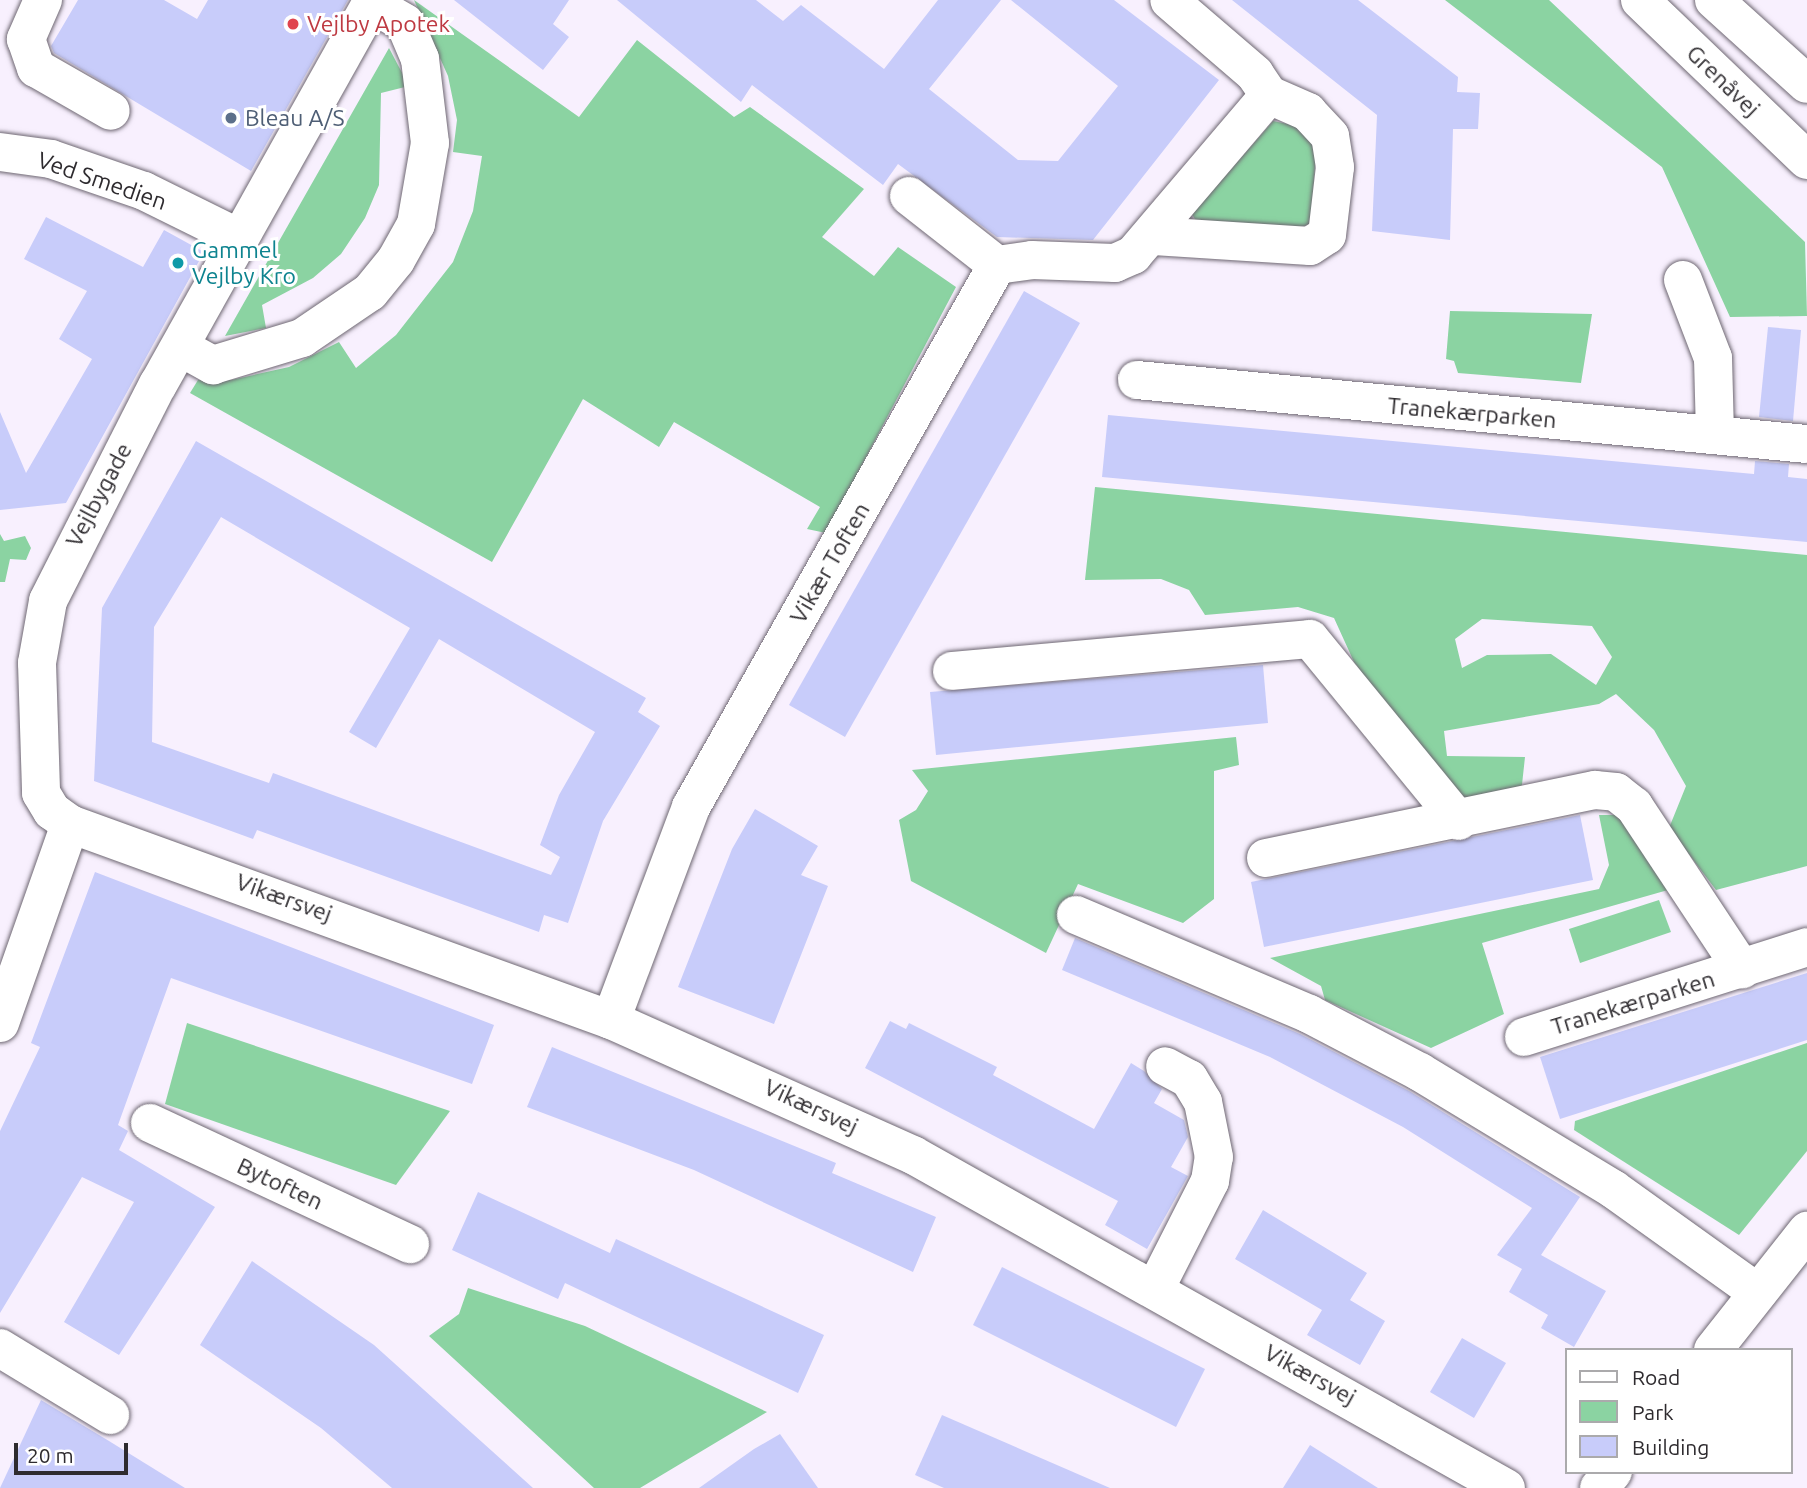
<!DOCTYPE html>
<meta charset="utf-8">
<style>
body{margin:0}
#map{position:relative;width:1807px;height:1488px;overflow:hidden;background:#f8f0fe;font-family:Ubuntu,sans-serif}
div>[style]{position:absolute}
.green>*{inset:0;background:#8bd3a2}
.building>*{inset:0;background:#c8ccfa}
.roads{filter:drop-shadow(0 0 2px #6e6772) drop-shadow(0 0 2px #6e6772)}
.minor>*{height:38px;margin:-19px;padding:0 19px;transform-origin:19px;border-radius:19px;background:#fff}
.major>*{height:38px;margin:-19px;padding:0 19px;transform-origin:19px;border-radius:19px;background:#fff}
.dots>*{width:19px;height:19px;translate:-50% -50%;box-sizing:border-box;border:4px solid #fff;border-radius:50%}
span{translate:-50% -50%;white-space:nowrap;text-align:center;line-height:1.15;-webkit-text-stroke:6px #fff;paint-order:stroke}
.health-label{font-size:23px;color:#be3a42}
.left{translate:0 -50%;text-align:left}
.street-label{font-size:23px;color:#2e2b2f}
.service-label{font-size:23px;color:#4e5e75}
.culture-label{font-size:23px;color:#0d838f}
.legend{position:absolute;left:1565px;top:1348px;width:228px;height:126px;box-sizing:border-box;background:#fff;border:2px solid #abaaac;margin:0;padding:9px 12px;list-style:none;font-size:21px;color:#2e2b2f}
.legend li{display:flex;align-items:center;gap:14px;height:35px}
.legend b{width:35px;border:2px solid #abaaac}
.scale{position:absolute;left:14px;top:1443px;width:114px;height:32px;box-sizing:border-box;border:4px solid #2e2b2f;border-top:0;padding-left:9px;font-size:21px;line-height:24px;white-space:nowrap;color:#2e2b2f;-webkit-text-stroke:5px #fff;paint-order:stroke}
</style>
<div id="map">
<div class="green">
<i style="clip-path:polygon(414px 0,579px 117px,637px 40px,734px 117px,750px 107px,864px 189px,822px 237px,874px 276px,898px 247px,956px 287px,826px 533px,807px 529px,820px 507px,674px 422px,659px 447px,583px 399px,492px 562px,190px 393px,198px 380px,231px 380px,289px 367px,339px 342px,356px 368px,396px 335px,453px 262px,473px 211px,482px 156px,453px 152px,457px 120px,448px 76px)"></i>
<i style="clip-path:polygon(1445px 0,1549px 0,1805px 242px,1807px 316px,1730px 317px,1662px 167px)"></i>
<i style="clip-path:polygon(389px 48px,409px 86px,381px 93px,379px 185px,365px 218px,341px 254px,313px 278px,262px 305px,266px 328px,225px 336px)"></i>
<i style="clip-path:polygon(1273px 121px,1303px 127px,1316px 152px,1311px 224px,1294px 229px,1196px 221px,1192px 214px)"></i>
<i style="clip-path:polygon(1450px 311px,1592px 314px,1581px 383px,1458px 373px,1454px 361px,1446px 359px)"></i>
<i style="clip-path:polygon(evenodd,1095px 487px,1807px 555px,1807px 866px,1716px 890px,1669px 828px,1686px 786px,1654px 730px,1616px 694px,1599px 704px,1444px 731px,1447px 756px,1525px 757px,1521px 794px,1470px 804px,1446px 790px,1354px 662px,1334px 618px,1298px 607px,1205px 615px,1189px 590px,1161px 579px,1085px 580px,1095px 487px,1482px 619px,1592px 626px,1612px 657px,1596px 685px,1551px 654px,1487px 655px,1462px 668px,1455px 639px,1482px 619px)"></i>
<i style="clip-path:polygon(0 534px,4px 541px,25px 536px,31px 548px,26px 560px,10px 559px,5px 582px,0 582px)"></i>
<i style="clip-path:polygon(1236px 737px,1239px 765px,1214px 771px,1214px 899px,1183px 923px,1078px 884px,1046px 953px,911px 881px,899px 820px,916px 810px,928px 791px,912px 770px)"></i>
<i style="clip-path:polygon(1599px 815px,1619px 815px,1668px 890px,1482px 943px,1504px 1014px,1431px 1048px,1325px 1000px,1321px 986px,1270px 958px,1599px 889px,1609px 865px)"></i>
<i style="clip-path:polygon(1659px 900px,1671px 932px,1580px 963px,1569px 929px)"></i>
<i style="clip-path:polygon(187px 1023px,450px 1111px,396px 1185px,165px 1104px)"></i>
<i style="clip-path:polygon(1807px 1043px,1807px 1151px,1739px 1235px,1574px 1130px,1575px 1121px)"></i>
<i style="clip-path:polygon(468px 1288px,585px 1326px,767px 1412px,640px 1488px,594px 1488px,429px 1336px,459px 1314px)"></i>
</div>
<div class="building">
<i style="clip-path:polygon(78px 0,164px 0,197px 19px,208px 0,348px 0,251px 171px,54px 53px,51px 46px)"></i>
<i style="clip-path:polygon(454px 0,569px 0,553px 24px,569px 37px,543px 70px)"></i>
<i style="clip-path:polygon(617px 0,756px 0,783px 21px,801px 5px,884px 69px,938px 0,1001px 0,929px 89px,1018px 160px,1058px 161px,1118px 86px,1011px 0,1114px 0,1219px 80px,1093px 240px,997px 237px,898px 164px,883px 185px,752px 85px,741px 102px)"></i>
<i style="clip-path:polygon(1232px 0,1358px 0,1458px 77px,1457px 92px,1480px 93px,1478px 129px,1453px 129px,1450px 240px,1372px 231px,1377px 115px)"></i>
<i style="clip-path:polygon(46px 217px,143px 267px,164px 230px,204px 252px,66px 503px,0 510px,0 412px,26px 473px,92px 359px,59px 339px,87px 291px,24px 259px)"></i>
<i style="clip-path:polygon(1024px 291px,1080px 323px,845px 737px,789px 705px)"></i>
<i style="clip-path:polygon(1768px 327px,1801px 330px,1793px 421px,1759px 417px)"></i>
<i style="clip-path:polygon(1108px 415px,1754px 474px,1755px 461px,1789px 464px,1788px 477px,1807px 479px,1807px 542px,1102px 477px)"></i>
<i style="clip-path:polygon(evenodd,196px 441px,646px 698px,638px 712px,660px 726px,603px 821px,568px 923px,544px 915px,539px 932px,257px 830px,253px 839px,94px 781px,102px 608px,196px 441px,221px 517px,410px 628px,349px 732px,376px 748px,439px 639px,595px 732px,559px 795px,540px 845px,560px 857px,551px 875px,273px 773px,269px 783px,152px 742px,154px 627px,221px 517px)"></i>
<i style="clip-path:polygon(1263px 665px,1268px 723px,936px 755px,930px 692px)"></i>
<i style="clip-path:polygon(755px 809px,818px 846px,801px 875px,828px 886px,774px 1024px,678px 987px,732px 849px)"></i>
<i style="clip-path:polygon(1580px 815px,1593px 880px,1264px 947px,1251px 882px)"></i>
<i style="clip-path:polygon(95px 872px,494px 1025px,472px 1084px,171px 978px,118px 1125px,128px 1131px,119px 1150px,215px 1207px,119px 1355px,64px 1322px,134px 1202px,82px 1177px,0 1313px,0 1131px,40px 1047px,31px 1043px)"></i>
<i style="clip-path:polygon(1075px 938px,1300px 1034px,1409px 1091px,1580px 1197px,1541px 1255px,1606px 1291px,1574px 1347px,1541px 1328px,1548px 1315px,1509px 1292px,1522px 1269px,1497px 1255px,1532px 1208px,1403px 1127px,1270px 1057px,1062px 970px)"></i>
<i style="clip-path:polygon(1807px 973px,1807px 1040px,1560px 1119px,1540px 1057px)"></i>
<i style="clip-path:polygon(890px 1021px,906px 1029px,909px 1023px,997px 1067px,993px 1075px,1094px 1129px,1131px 1063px,1144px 1071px,1162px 1089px,1154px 1103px,1184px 1120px,1188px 1137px,1171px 1167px,1188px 1176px,1147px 1249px,1105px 1225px,1118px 1201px,865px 1068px)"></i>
<i style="clip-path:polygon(552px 1047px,836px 1163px,832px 1173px,936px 1217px,913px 1272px,694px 1170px,527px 1107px)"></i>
<i style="clip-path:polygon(478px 1192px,610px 1253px,616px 1239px,824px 1335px,798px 1393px,565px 1283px,558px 1299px,452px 1250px)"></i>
<i style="clip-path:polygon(1263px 1210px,1367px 1273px,1350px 1300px,1385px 1321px,1360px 1365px,1307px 1335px,1322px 1310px,1235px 1259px)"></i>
<i style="clip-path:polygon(252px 1261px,374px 1345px,533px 1488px,392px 1488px,321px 1428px,200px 1345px)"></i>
<i style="clip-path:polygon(1002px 1267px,1205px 1369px,1176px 1427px,973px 1325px)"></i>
<i style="clip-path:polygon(1462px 1338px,1506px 1363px,1474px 1418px,1430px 1392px)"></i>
<i style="clip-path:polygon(41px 1400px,109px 1441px,185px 1488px,0 1488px)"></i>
<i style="clip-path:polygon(942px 1415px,1110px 1488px,944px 1488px,915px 1475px)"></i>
<i style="clip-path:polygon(780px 1434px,818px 1488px,699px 1488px,754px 1449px)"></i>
<i style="clip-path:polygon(1310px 1445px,1378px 1488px,1283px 1488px)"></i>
</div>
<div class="roads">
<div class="minor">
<i style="left:43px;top:0;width:43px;rotate:113.6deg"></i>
<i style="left:26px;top:39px;width:31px;rotate:71deg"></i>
<i style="left:36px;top:68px;width:86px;rotate:29.8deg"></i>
<i style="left:373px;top:0;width:440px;rotate:119.2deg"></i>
<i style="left:158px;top:384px;width:243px;rotate:116.9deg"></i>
<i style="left:48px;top:601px;width:63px;rotate:100.1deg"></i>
<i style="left:37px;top:663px;width:130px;rotate:88.2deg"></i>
<i style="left:41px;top:793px;width:21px;rotate:59deg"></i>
<i style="left:52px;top:811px;width:22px;rotate:36deg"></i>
<i style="left:70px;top:824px;width:575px;rotate:19.92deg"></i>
<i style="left:611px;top:1020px;width:331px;rotate:24.1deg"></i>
<i style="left:913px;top:1155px;width:680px;rotate:29.32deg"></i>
<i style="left:0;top:152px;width:51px;rotate:7.8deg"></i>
<i style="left:51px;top:159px;width:98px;rotate:19deg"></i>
<i style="left:144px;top:191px;width:106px;rotate:26.3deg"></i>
<i style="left:909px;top:196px;width:112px;rotate:38.1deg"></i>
<i style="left:1154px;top:236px;width:156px;rotate:3.7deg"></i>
<i style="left:1310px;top:246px;width:20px;rotate:-33deg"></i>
<i style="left:1327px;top:235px;width:68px;rotate:-83.3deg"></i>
<i style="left:1335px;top:167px;width:31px;rotate:-99deg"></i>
<i style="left:1330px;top:136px;width:33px;rotate:-133deg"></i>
<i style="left:1308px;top:112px;width:43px;rotate:-156.4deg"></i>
<i style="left:1683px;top:280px;width:84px;rotate:69deg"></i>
<i style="left:1713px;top:358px;width:77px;rotate:88.5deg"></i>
<i style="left:180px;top:347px;width:38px;rotate:29deg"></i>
<i style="left:213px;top:365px;width:93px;rotate:-16.9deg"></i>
<i style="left:302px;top:338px;width:82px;rotate:-34.1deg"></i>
<i style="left:370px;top:292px;width:41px;rotate:-50.9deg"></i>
<i style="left:396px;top:260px;width:41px;rotate:-60.9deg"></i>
<i style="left:416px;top:224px;width:82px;rotate:-80.2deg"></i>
<i style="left:430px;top:143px;width:85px;rotate:-96.8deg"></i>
<i style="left:420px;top:59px;width:39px;rotate:-113deg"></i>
<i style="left:405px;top:23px;width:39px;rotate:-150deg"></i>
<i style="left:1137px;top:380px;width:673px;rotate:5.46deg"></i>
<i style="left:952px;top:671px;width:359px;rotate:-5.1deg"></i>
<i style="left:1310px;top:639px;width:235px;rotate:50.7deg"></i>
<i style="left:1266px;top:858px;width:336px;rotate:-11.7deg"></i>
<i style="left:1595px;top:790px;width:21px;rotate:5deg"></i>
<i style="left:1616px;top:792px;width:23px;rotate:38deg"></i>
<i style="left:1634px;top:806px;width:196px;rotate:56.5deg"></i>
<i style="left:1076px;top:915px;width:253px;rotate:23deg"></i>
<i style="left:1309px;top:1014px;width:125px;rotate:27.6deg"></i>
<i style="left:1420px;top:1072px;width:226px;rotate:31.2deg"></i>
<i style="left:1613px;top:1189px;width:178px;rotate:35.6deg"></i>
<i style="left:611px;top:1020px;width:228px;rotate:-69.4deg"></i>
<i style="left:691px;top:807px;width:622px;rotate:-60.55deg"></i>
<i style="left:997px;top:265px;width:35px;rotate:-8deg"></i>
<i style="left:1032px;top:260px;width:83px;rotate:2.1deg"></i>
<i style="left:1115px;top:263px;width:20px;rotate:-24deg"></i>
<i style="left:1133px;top:255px;width:210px;rotate:-49.6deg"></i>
<i style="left:1269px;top:95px;width:25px;rotate:-124deg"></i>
<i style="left:1255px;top:74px;width:113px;rotate:-139.3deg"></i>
<i style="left:0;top:1023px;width:211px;rotate:-70.6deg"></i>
<i style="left:1524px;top:1037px;width:297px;rotate:-17.6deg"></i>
<i style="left:150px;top:1123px;width:287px;rotate:25deg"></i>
<i style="left:1155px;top:1289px;width:121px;rotate:-63deg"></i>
<i style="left:1210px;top:1181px;width:24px;rotate:-81deg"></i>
<i style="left:1214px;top:1157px;width:56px;rotate:-101.3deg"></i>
<i style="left:1203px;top:1102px;width:27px;rotate:-121deg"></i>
<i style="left:1189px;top:1079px;width:27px;rotate:-152deg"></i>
<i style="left:0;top:1348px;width:129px;rotate:31.3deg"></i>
<i style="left:1713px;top:1350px;width:152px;rotate:-51.7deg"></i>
<i style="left:1599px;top:1488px;width:21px;rotate:-49deg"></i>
</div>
<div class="major">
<i style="left:1640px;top:0;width:231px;rotate:43.8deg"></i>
<i style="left:1714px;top:0;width:125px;rotate:42.1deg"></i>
</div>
</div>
<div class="dots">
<i style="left:293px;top:24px;background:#e0444e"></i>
<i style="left:231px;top:118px;background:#5c6f8a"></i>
<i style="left:178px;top:263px;background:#0f9aa8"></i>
</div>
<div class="health-label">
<span class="left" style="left:307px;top:24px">Vejlby Apotek</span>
</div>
<div class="street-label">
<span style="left:1723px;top:81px;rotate:44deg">Grenåvej</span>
<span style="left:102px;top:181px;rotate:19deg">Ved Smedien</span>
<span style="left:1472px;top:413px;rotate:5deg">Tranekærparken</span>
<span style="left:99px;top:495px;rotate:-62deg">Vejlbygade</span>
<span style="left:830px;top:563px;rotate:-60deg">Vikær Toften</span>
<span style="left:284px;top:898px;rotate:20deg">Vikærsvej</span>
<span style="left:1633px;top:1003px;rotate:-17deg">Tranekærparken</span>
<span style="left:811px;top:1107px;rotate:25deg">Vikærsvej</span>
<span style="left:280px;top:1184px;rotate:25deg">Bytoften</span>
<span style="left:1310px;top:1375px;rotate:29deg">Vikærsvej</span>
</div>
<div class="service-label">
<span class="left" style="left:245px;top:118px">Bleau A/S</span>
</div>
<div class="culture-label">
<span class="left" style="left:192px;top:263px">Gammel<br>Vejlby Kro</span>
</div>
<ul class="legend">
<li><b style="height:9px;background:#fff"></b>Road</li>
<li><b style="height:19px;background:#8bd3a2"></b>Park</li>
<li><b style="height:19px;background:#c8ccfa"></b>Building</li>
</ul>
<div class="scale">20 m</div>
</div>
